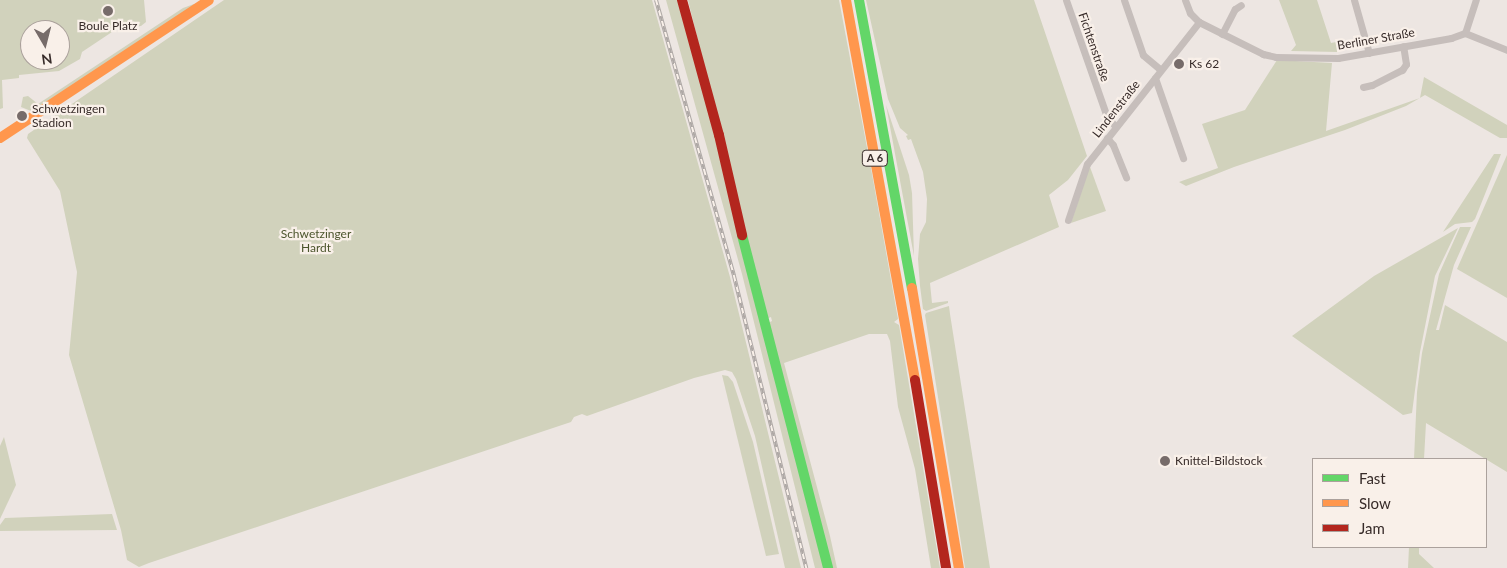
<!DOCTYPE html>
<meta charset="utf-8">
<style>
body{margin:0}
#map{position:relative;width:1507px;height:568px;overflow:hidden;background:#ede6e2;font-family:Lato,sans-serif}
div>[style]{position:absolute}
.green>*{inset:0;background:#d1d2bc}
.street>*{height:7px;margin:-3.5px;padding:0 3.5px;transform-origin:3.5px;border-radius:3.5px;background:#c6bebb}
.fast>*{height:10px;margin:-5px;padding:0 5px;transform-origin:5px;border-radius:5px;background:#63d668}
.slow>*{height:10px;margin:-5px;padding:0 5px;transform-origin:5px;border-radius:5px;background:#ff974d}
.jam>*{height:10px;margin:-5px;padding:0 5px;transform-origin:5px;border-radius:5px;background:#b3261e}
.rail>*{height:4px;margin-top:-2px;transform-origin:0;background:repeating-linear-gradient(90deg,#f9f0e9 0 5.5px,#aea8a5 0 11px);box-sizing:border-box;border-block:1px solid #aea8a5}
.dots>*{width:14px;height:14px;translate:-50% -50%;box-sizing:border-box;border:2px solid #f9f0e9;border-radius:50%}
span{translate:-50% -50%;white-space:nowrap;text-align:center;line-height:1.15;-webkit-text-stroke:4.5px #f9f0e9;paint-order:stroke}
.shield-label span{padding:1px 4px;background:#f9f0e9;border:1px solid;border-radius:4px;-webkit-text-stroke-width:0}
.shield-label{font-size:11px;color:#372b29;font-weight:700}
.poi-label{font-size:12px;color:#372b29}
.left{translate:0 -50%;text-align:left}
.street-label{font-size:12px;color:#372b29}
.park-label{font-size:12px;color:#4c552d}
.legend{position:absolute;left:1312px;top:458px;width:175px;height:90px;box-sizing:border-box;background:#f9f0e9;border:1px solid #aba19c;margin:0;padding:6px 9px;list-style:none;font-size:15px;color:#372b29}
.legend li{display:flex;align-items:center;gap:10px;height:25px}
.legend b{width:25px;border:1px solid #aba19c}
.north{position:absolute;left:20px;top:20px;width:50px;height:50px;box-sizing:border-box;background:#f9f0e9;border:1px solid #aba19c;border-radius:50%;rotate:172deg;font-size:14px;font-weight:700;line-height:20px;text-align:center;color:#372b29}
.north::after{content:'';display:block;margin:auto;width:18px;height:22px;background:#776c6a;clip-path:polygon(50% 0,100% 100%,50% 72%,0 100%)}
</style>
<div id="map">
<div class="green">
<i style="clip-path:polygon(evenodd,0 0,144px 0,146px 22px,141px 26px,118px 28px,82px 52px,80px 59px,59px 71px,19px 75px,19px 78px,2px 80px,3px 108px,0 109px,0 0,30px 30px,60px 30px,60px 60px,30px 60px,30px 30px)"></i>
<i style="clip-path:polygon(224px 0,652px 0,730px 277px,801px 568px,785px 568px,755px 436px,736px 379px,732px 372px,725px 370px,694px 378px,587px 416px,582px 414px,574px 417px,571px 422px,149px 563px,139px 567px,127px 560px,121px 530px,69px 355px,77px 272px,60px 191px,27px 138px,28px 134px)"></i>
<i style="clip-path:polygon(666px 0,679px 0,695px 56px,825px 568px,815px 568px,742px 274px)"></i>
<i style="clip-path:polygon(688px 0,839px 0,872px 174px,898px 319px,894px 322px,899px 325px,940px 568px,931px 568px,915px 469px,898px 407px,890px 341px,887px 334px,869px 334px,784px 363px,830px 536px,837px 568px,831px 568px,768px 323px,772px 321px,771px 317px,766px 319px)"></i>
<i style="clip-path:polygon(866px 0,1034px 0,1087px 156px,1068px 180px,1049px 195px,1059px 227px,930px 283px,932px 303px,948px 301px,948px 303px,926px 311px,923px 309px,920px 286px,918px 259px,920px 234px,926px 222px,927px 199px,923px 172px,911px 139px,908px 140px,906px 136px,908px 135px,900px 128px,888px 99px)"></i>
<i style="clip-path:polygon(1279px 0,1317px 0,1331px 43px,1336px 42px,1338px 52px,1291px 51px,1296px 45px)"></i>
<i style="clip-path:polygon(194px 4px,195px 6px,51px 100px,31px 111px,21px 107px,23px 97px,28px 96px,38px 104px,183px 8px)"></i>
<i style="clip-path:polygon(1277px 60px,1332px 63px,1326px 131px,1420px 98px,1424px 77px,1507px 125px,1507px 138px,1500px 138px,1425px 95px,1406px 106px,1345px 130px,1234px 167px,1186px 186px,1179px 182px,1218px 168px,1202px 124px,1245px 110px)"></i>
<i style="clip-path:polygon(886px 105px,909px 175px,912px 193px,914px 256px)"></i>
<i style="clip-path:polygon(1494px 154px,1501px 154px,1475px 219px,1472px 222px,1455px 224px,1443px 232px)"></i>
<i style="clip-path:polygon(1507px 155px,1507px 298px,1457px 269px)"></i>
<i style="clip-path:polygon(1090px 167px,1106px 211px,1071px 223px,1088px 171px)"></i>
<i style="clip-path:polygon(1460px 227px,1471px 227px,1454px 265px,1436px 330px,1439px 330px,1445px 305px,1507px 342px,1507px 472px,1426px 423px,1424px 459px,1414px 459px,1417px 392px,1422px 353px,1439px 274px)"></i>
<i style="clip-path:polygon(1458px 228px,1435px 276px,1420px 352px,1412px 413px,1403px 415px,1292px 336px,1374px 276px)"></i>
<i style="clip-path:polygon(949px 306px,950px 314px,990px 568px,965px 568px,925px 315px,926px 313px)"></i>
<i style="clip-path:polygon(722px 375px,728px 376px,733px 382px,753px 442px,779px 554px,766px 556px)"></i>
<i style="clip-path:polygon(4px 437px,16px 485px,0 519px,0 446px)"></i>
<i style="clip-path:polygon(112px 514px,117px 530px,0 531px,0 525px,5px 518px)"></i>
<i style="clip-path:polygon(1409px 547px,1419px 547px,1419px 554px,1434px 568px,1408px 568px)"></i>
</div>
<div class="street">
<i style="left:1066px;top:0;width:124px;rotate:70.7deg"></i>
<i style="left:1107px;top:117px;width:13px;rotate:48deg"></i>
<i style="left:1124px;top:0;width:58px;rotate:70.9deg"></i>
<i style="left:1143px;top:55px;width:23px;rotate:40deg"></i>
<i style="left:1185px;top:0;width:14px;rotate:69deg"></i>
<i style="left:1190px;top:13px;width:13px;rotate:45deg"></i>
<i style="left:1199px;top:22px;width:72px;rotate:26.6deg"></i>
<i style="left:1263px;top:54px;width:13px;rotate:13deg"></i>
<i style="left:1276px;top:57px;width:62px;rotate:0.9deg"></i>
<i style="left:1338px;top:58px;width:115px;rotate:-10deg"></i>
<i style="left:1451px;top:38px;width:15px;rotate:-20deg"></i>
<i style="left:1465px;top:33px;width:35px;rotate:-72deg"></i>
<i style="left:1354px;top:0;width:55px;rotate:74.2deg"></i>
<i style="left:1465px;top:33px;width:45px;rotate:22deg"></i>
<i style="left:1222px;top:34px;width:28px;rotate:-63deg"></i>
<i style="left:1235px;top:9px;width:7px;rotate:-34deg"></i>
<i style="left:1155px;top:78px;width:85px;rotate:70.7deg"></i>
<i style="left:1363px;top:87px;width:9px;rotate:-13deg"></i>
<i style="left:1372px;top:85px;width:34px;rotate:-27deg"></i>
<i style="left:1402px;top:70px;width:7px;rotate:-56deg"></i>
<i style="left:1406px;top:64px;width:18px;rotate:-99deg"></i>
<i style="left:1107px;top:138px;width:9px;rotate:49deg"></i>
<i style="left:1113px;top:145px;width:35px;rotate:68deg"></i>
<i style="left:1068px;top:220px;width:59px;rotate:-71.3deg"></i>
<i style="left:1087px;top:164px;width:181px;rotate:-51.7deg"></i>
</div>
<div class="fast">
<i style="left:859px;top:0;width:293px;rotate:79.6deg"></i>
<i style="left:742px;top:235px;width:344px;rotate:75.5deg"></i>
</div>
<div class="slow">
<i style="left:846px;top:0;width:386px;rotate:79.7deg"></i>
<i style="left:0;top:138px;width:250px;rotate:-33.4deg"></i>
<i style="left:912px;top:288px;width:284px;rotate:80.5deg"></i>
</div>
<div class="jam">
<i style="left:682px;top:0;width:140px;rotate:74.7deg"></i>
<i style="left:719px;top:135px;width:103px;rotate:77deg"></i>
<i style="left:915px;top:380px;width:191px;rotate:80.6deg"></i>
</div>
<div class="rail">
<i style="left:656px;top:0;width:287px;rotate:74.2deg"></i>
<i style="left:734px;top:276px;width:301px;rotate:76.1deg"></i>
</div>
<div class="dots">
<i style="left:108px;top:11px;background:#776c6a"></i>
<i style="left:1179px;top:64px;background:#776c6a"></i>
<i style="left:22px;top:116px;background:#776c6a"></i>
<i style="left:1165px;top:461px;background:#776c6a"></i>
</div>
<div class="shield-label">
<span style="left:875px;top:158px">A 6</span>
</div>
<div class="poi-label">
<span style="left:108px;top:26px">Boule Platz</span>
<span class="left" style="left:1189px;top:64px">Ks 62</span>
<span class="left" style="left:32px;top:116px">Schwetzingen<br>Stadion</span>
<span class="left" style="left:1175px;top:461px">Knittel-Bildstock</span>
</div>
<div class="street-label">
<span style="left:1376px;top:39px;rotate:-10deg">Berliner Straße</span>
<span style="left:1094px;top:47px;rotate:71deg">Fichtenstraße</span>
<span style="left:1116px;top:109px;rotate:-52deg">Lindenstraße</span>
</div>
<div class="park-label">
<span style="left:316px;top:241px">Schwetzinger<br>Hardt</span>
</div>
<ul class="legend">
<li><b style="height:6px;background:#63d668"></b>Fast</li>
<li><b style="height:6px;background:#ff974d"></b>Slow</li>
<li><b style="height:6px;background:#b3261e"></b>Jam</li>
</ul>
<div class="north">N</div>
</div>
